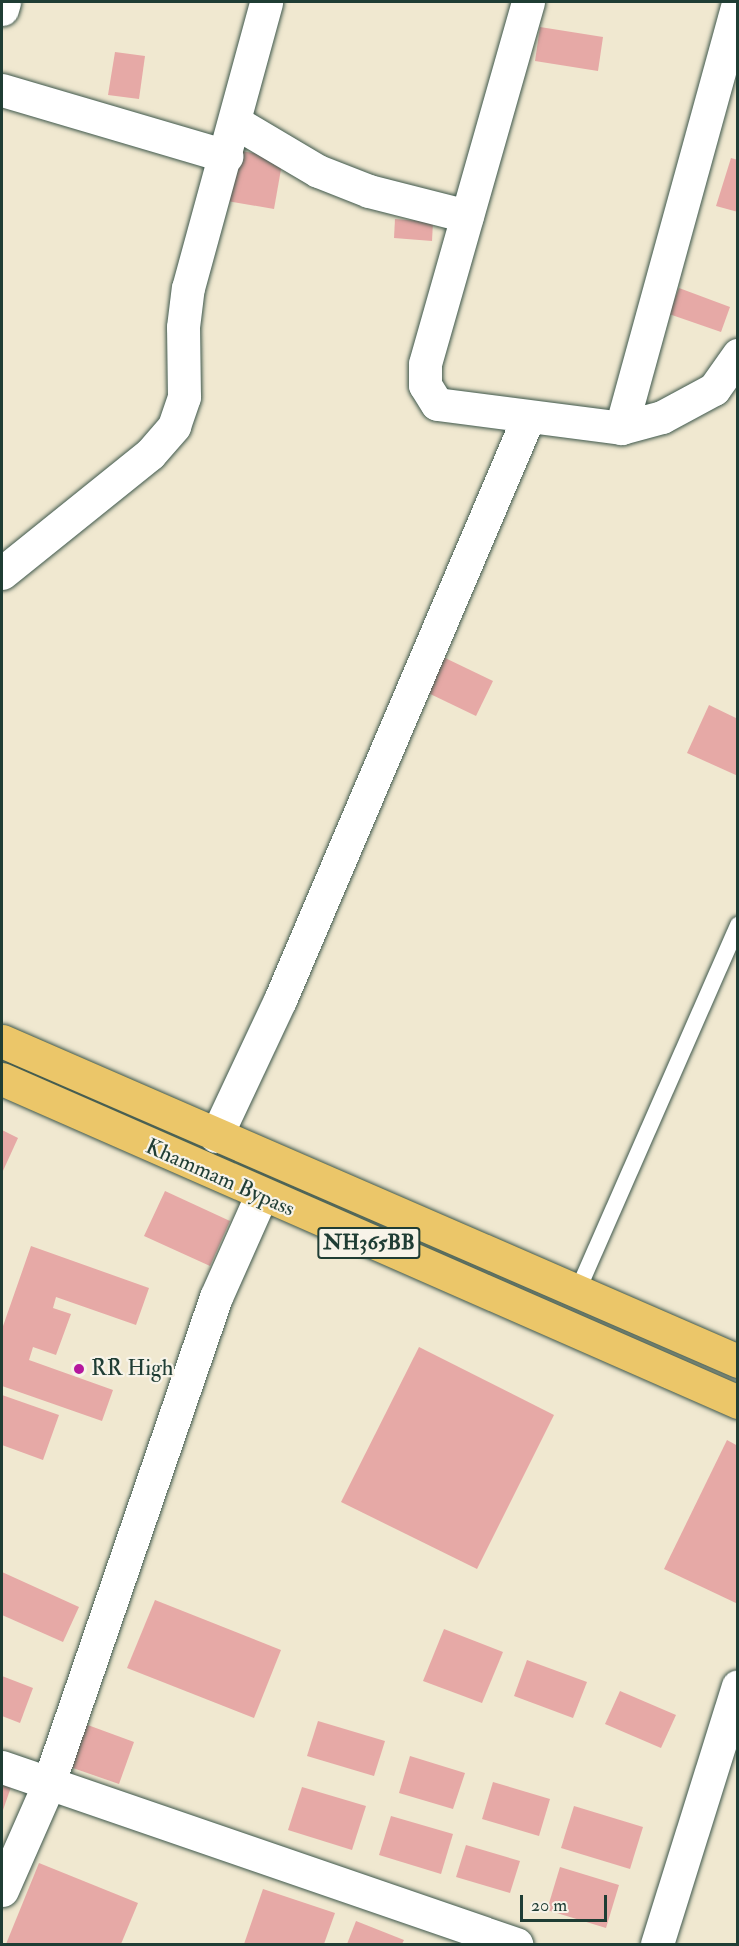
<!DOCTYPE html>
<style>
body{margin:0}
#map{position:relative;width:739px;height:1946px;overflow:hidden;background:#f0e8d0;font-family:"IM FELL Double Pica",serif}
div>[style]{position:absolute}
.building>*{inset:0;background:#e6a9a6}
.roads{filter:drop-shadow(0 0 2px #3e574b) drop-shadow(0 0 2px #3e574b)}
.lane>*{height:16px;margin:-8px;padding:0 8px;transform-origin:8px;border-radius:8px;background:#fff}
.street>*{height:33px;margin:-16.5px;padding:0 16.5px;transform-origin:16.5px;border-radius:16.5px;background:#fff}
.highway>*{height:33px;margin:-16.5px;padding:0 16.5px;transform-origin:16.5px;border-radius:16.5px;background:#ebc669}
.dots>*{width:16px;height:16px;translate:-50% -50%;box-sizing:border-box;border:3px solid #f7f3e8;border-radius:50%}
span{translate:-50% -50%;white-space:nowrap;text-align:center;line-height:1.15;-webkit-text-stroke:4.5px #f7f3e8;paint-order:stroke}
.shield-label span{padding:2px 4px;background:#f7f3e8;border:2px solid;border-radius:4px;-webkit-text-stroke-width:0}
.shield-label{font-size:21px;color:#1f3d34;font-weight:700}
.street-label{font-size:22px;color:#1f3d34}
.poi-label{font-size:22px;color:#1f3d34}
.left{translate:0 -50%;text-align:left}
.frame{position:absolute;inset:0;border:3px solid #1f3d34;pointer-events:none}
.scale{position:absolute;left:520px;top:1895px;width:87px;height:27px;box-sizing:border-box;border:3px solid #1f3d34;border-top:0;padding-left:8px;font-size:18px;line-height:21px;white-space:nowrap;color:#1f3d34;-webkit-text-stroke:4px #f7f3e8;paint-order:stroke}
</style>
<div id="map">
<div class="building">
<i style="clip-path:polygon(540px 27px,603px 37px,598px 71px,535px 61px)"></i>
<i style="clip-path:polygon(115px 52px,145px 56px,139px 99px,108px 95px)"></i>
<i style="clip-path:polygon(235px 150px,283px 158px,274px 209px,227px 201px)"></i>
<i style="clip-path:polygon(731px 158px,738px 160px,738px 212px,716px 206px)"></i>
<i style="clip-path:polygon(395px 219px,433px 222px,432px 241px,394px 238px)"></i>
<i style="clip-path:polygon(679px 288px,730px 307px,721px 332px,669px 314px)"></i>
<i style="clip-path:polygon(441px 656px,493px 681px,476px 716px,424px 691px)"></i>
<i style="clip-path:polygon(709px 705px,738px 719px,738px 776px,687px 753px)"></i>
<i style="clip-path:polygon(2px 1130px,18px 1138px,2px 1173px)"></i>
<i style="clip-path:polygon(165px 1191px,230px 1221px,210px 1266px,144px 1236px)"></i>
<i style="clip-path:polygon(31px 1246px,149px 1288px,136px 1325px,56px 1297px,53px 1308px,71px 1314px,56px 1355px,33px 1347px,29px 1360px,113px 1390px,102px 1421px,2px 1386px,2px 1329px)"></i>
<i style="clip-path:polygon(419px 1347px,554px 1415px,477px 1569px,341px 1502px)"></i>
<i style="clip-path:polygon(2px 1395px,59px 1415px,43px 1460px,2px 1445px)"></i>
<i style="clip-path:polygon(727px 1440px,738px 1446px,738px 1604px,664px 1569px)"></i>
<i style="clip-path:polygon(2px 1572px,79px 1607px,63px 1642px,2px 1615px)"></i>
<i style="clip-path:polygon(155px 1600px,281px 1650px,254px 1718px,127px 1668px)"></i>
<i style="clip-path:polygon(444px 1629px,503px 1652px,482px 1703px,423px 1681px)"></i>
<i style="clip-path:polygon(527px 1660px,587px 1682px,573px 1718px,514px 1696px)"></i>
<i style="clip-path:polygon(2px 1676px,33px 1688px,20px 1723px,2px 1716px)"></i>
<i style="clip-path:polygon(620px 1691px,676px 1715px,661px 1748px,605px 1724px)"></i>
<i style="clip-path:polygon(318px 1721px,385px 1741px,374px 1776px,307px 1756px)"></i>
<i style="clip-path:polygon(85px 1724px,134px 1742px,119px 1784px,70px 1767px)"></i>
<i style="clip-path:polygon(410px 1756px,465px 1773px,453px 1809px,399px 1793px)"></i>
<i style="clip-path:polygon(493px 1782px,550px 1799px,539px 1836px,482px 1819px)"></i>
<i style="clip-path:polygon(2px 1783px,11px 1787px,2px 1813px)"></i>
<i style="clip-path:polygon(302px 1787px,366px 1806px,352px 1850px,288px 1830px)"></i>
<i style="clip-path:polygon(574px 1806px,643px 1827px,630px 1869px,561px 1848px)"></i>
<i style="clip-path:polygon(391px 1816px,453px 1834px,441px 1874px,379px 1855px)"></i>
<i style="clip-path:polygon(466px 1845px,520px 1861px,510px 1893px,456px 1877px)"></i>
<i style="clip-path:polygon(39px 1863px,138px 1903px,121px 1944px,6px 1944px)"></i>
<i style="clip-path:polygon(560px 1867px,619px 1885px,606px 1928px,547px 1910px)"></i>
<i style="clip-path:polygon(263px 1889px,335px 1913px,324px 1944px,244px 1944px)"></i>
<i style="clip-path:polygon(356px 1921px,404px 1940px,402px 1944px,347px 1944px)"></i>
</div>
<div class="roads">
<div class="lane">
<i style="left:577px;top:1292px;width:401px;rotate:-66.3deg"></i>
</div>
<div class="street">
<i style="left:528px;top:2px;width:376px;rotate:105.9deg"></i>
<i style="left:425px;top:364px;width:21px;rotate:90deg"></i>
<i style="left:425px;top:385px;width:22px;rotate:58deg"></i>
<i style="left:437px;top:404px;width:186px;rotate:7.4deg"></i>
<i style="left:621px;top:428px;width:42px;rotate:-15deg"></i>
<i style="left:662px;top:417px;width:59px;rotate:-28.3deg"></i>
<i style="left:714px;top:389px;width:42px;rotate:-54.8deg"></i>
<i style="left:2px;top:9px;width:7px;rotate:-74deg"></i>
<i style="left:2px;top:90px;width:234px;rotate:16.4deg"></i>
<i style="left:235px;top:122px;width:96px;rotate:30.6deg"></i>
<i style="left:318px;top:171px;width:55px;rotate:21.4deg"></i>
<i style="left:369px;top:191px;width:101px;rotate:14.3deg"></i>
<i style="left:621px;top:428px;width:440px;rotate:-74.6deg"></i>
<i style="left:2px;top:573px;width:190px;rotate:-38.8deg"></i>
<i style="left:150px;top:454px;width:37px;rotate:-49deg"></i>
<i style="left:174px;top:426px;width:31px;rotate:-71deg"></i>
<i style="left:184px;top:397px;width:70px;rotate:-90.8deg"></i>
<i style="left:183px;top:327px;width:39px;rotate:-83deg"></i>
<i style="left:188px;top:288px;width:296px;rotate:-74.7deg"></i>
<i style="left:216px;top:1136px;width:150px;rotate:-64.8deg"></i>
<i style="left:280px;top:1000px;width:633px;rotate:-66.92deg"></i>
<i style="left:2px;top:1767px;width:544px;rotate:19deg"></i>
<i style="left:2px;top:1890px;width:111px;rotate:-66.2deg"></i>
<i style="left:47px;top:1788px;width:519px;rotate:-71.01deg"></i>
<i style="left:216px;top:1297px;width:111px;rotate:-66deg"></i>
<i style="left:657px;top:1944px;width:270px;rotate:-72.6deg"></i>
</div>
<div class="highway">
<i style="left:2px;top:1041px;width:803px;rotate:23.5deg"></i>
<i style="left:2px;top:1079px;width:804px;rotate:23.69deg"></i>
</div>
</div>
<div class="dots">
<i style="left:79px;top:1369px;background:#b5179e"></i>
</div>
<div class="shield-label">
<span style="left:369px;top:1243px">NH365BB</span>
</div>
<div class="street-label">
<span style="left:220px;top:1178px;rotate:24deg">Khammam Bypass</span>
</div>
<div class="poi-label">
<span class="left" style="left:91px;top:1369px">RR High</span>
</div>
<div class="frame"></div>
<div class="scale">20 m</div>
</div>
